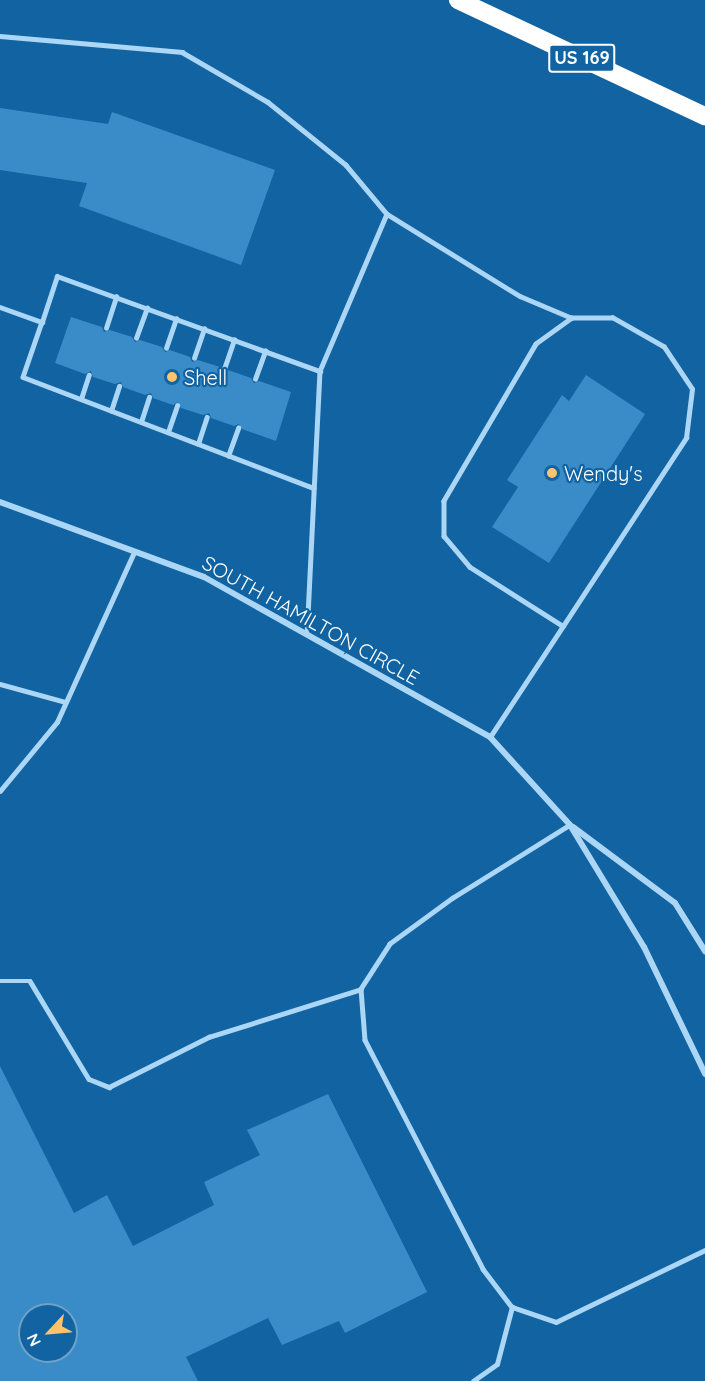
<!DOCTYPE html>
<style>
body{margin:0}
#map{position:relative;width:705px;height:1381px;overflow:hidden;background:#1163a2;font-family:Quicksand,sans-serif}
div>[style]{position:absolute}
.building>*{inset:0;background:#3a8cc8}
.service>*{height:4.5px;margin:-2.25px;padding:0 2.25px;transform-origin:2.25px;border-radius:2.25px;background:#abd6f5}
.minor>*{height:6px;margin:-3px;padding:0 3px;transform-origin:3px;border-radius:3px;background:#abd6f5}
.motorway>*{height:18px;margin:-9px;padding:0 9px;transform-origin:9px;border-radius:9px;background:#fff}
.dots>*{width:16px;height:16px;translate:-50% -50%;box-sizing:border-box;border:3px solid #1163a2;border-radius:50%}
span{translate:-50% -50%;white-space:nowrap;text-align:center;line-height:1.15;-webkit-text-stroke:4.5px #1163a2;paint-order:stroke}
.shield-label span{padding:2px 4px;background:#1163a2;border:2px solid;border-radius:4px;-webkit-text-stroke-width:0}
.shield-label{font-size:18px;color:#fff;font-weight:700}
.poi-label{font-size:20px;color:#fff}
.left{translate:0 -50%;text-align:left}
.street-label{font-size:20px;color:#fff}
.north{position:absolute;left:18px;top:1303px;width:60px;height:60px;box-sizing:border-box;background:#1163a2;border:2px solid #70a1c7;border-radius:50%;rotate:244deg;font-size:16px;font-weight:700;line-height:24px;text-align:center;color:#fff}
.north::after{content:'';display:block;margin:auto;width:21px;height:27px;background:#ffc36f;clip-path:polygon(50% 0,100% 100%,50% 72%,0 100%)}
</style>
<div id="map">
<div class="building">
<i style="clip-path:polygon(0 108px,108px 124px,112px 112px,275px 170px,241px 265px,79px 206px,87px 183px,0 170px)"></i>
<i style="clip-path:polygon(71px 317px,102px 327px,104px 332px,110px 330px,132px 337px,135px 342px,140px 340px,162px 347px,165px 352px,170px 350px,190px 357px,192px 362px,198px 360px,220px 367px,223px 373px,228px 370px,251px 378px,254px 383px,259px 381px,291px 392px,276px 441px,242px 429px,239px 424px,234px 426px,211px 418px,209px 413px,203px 415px,181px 408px,178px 402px,173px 405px,153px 398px,151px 393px,145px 395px,123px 387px,121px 382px,115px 384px,93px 377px,91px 371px,85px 374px,55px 363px)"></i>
<i style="clip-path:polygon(586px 375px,645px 414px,549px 563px,492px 527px,518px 487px,507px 480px,562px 395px,569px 401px)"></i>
<i style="clip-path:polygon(evenodd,0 1066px,74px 1213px,107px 1195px,133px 1246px,214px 1205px,204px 1182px,260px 1155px,247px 1130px,328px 1094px,427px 1292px,345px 1333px,339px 1321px,282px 1345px,268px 1318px,186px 1357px,198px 1381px,0 1381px,0 1066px,30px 1315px,66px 1315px,66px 1351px,30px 1351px,30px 1315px)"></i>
</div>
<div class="service">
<i style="left:0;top:36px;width:183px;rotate:5deg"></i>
<i style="left:182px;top:52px;width:99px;rotate:30.2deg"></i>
<i style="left:268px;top:102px;width:100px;rotate:38.9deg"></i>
<i style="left:346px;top:165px;width:64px;rotate:50.1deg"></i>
<i style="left:387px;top:214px;width:171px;rotate:113.1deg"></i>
<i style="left:320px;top:371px;width:263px;rotate:92.8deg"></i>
<i style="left:387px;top:214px;width:156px;rotate:31.7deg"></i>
<i style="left:520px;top:296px;width:56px;rotate:22.9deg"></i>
<i style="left:0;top:307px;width:45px;rotate:19.7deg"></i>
<i style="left:42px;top:322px;width:58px;rotate:109.1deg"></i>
<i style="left:23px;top:377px;width:311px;rotate:20.9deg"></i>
<i style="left:42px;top:322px;width:48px;rotate:-71.9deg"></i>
<i style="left:57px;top:276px;width:280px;rotate:19.9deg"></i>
<i style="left:106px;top:328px;width:33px;rotate:-72deg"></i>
<i style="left:136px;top:338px;width:32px;rotate:-70deg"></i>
<i style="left:166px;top:348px;width:31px;rotate:-71deg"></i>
<i style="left:194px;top:358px;width:31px;rotate:-71deg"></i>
<i style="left:224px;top:369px;width:31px;rotate:-71deg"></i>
<i style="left:255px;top:379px;width:30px;rotate:-70deg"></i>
<i style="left:81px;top:399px;width:25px;rotate:-72deg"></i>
<i style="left:111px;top:411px;width:26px;rotate:-72deg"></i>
<i style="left:141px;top:422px;width:26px;rotate:-72deg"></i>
<i style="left:168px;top:432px;width:28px;rotate:-71deg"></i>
<i style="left:198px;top:444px;width:28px;rotate:-72deg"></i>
<i style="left:228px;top:456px;width:30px;rotate:-70deg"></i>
<i style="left:0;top:684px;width:68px;rotate:15.3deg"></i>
<i style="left:490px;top:737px;width:133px;rotate:-56.7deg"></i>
<i style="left:563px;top:626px;width:225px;rotate:-56.8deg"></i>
<i style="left:686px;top:438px;width:49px;rotate:-83deg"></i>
<i style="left:692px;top:389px;width:50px;rotate:-123.7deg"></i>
<i style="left:664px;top:347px;width:59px;rotate:-150.4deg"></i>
<i style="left:613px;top:318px;width:41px;rotate:180deg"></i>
<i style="left:572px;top:318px;width:44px;rotate:144.2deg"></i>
<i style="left:536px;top:344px;width:182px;rotate:120.4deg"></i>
<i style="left:444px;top:501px;width:35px;rotate:90deg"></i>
<i style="left:444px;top:536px;width:40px;rotate:50deg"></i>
<i style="left:470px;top:567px;width:110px;rotate:32.4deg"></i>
<i style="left:0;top:791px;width:89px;rotate:-50.4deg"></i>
<i style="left:57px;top:722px;width:187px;rotate:-65.6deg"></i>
<i style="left:570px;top:825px;width:138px;rotate:148deg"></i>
<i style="left:453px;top:898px;width:78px;rotate:143.9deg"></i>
<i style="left:390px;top:944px;width:54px;rotate:122.8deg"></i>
<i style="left:361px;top:989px;width:51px;rotate:85.5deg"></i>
<i style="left:365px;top:1040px;width:258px;rotate:62.7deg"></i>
<i style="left:483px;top:1269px;width:48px;rotate:52.7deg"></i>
<i style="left:512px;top:1307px;width:46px;rotate:18.8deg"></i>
<i style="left:556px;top:1322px;width:165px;rotate:-25.8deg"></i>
<i style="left:0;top:981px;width:30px"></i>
<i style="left:30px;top:981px;width:114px;rotate:59deg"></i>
<i style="left:89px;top:1079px;width:22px;rotate:22deg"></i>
<i style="left:109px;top:1087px;width:112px;rotate:-26.6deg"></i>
<i style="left:209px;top:1037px;width:159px;rotate:-17.5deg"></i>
<i style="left:473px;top:1381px;width:29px;rotate:-35deg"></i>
<i style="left:497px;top:1364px;width:59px;rotate:-75.3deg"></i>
</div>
<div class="minor">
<i style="left:0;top:502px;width:217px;rotate:20.2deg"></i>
<i style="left:204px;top:577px;width:328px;rotate:29.2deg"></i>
<i style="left:490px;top:737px;width:119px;rotate:47.7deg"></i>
<i style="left:570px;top:825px;width:143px;rotate:58.8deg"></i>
<i style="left:644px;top:947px;width:141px;rotate:64.3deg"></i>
<i style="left:573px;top:827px;width:127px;rotate:36.7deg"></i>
<i style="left:675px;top:903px;width:57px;rotate:58deg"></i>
</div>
<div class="motorway">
<i style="left:458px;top:0;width:273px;rotate:25.2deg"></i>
</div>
<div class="dots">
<i style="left:172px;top:377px;background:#ffc36f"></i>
<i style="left:552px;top:473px;background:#ffc36f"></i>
</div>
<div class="shield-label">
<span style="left:582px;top:58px">US 169</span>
</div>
<div class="poi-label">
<span class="left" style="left:184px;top:377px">Shell</span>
<span class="left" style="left:564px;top:473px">Wendy's</span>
</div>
<div class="street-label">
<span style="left:311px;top:620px;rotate:29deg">SOUTH HAMILTON CIRCLE</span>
</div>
<div class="north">N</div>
</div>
